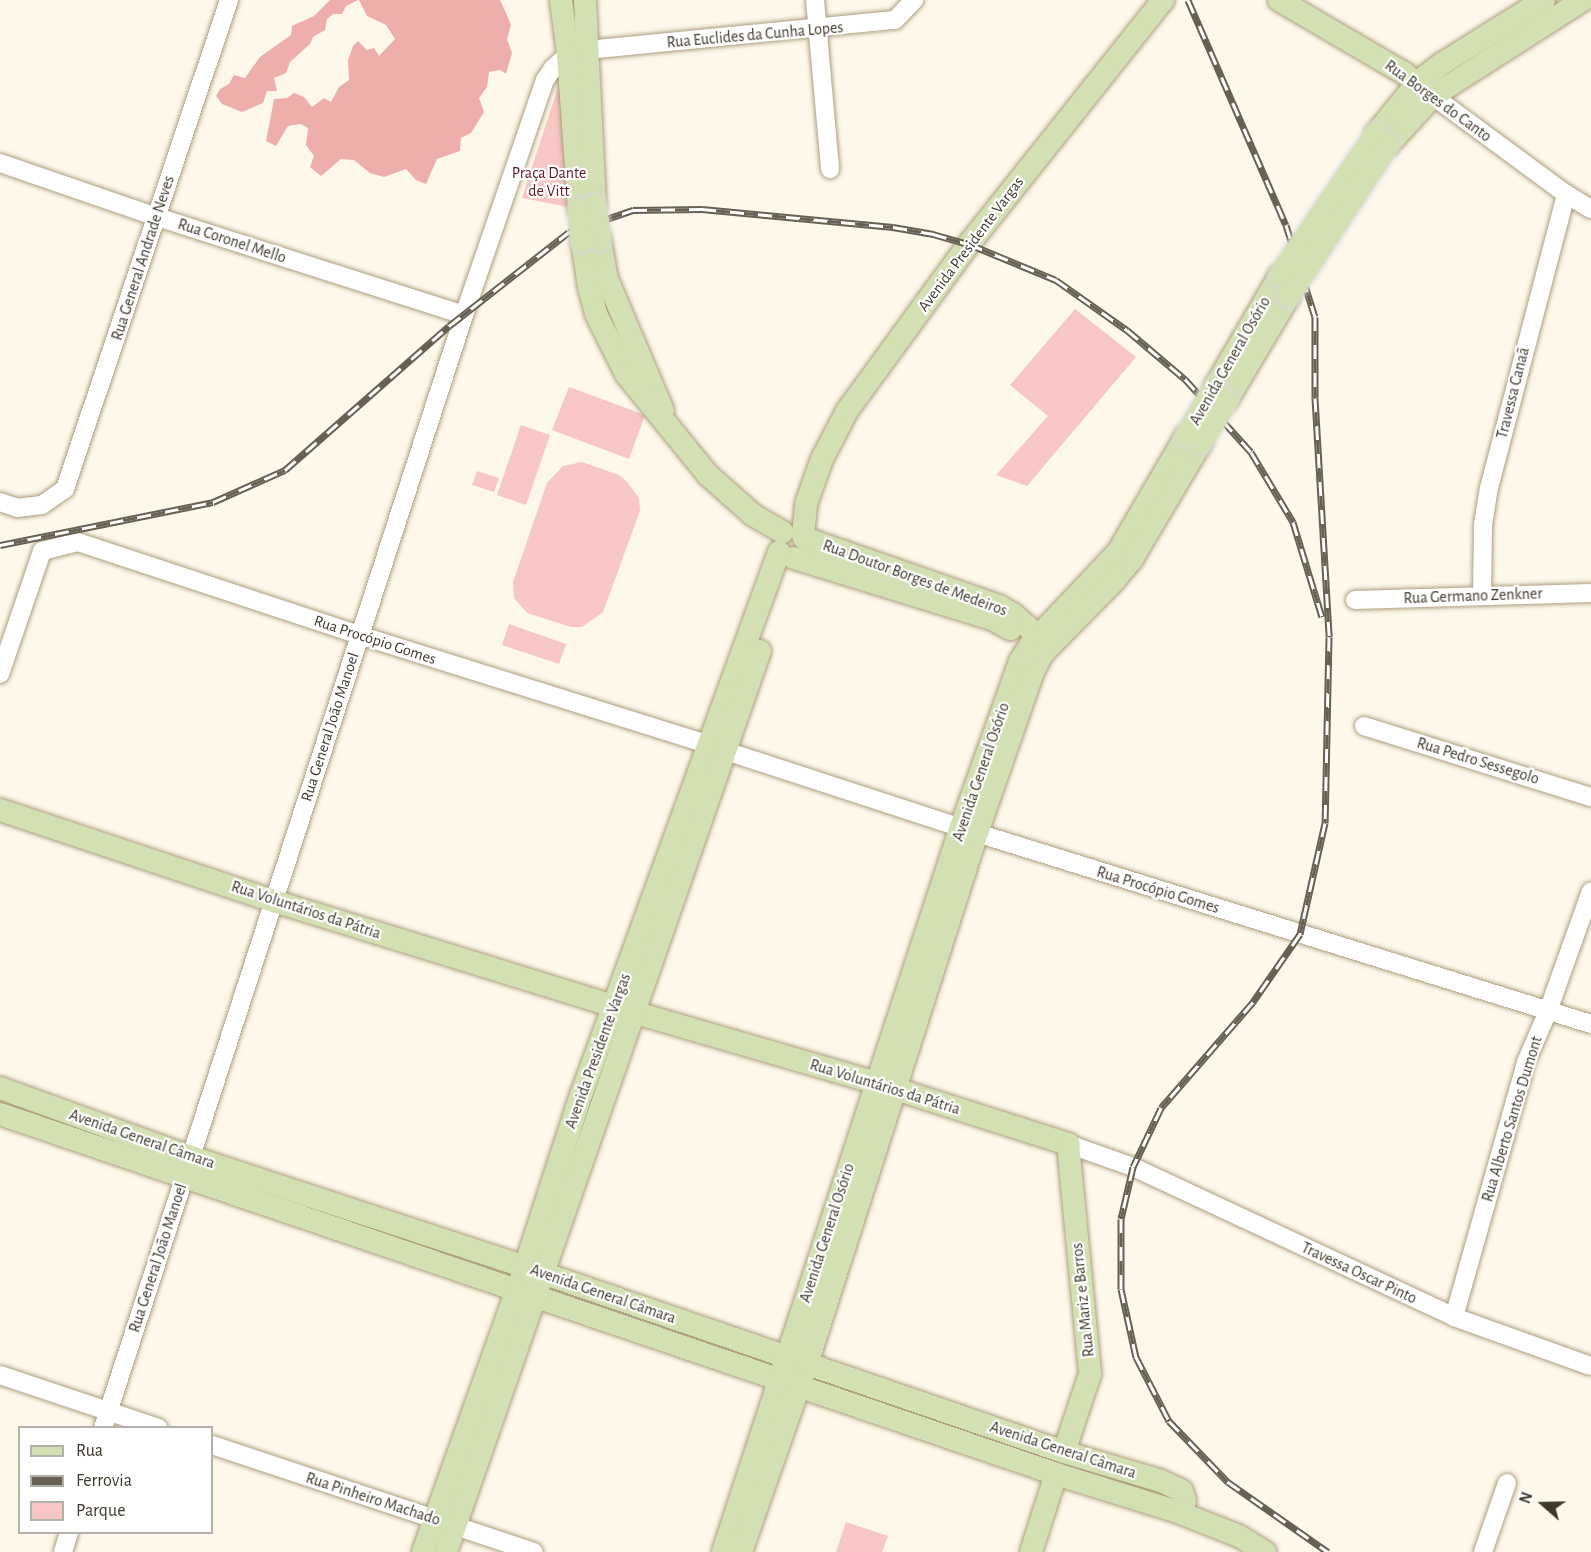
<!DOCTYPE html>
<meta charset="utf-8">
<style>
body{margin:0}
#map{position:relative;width:1591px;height:1552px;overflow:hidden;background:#fef8eb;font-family:"Alegreya Sans",sans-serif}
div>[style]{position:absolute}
.green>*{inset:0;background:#f8c6c4}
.forest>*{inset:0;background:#eeafac}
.roads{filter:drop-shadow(0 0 2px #ac9e7e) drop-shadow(0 0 2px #ac9e7e)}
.minor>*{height:18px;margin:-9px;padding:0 9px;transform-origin:9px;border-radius:9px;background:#fff}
.major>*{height:22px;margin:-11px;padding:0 11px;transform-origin:11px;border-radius:11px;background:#d3e0b2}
.rail>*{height:7px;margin-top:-3.5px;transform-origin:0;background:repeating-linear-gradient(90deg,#fff 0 14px,#676154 0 28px);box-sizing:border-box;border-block:2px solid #676154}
.bridges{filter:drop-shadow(0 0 2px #d9d7d5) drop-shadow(0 0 2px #d9d7d5)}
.major-bridge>*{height:22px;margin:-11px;padding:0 11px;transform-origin:11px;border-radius:11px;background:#d3e0b2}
span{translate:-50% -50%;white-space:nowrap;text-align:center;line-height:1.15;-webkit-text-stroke:4.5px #fff;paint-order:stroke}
.street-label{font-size:16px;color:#3f392c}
.park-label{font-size:16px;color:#62191e}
.legend{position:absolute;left:18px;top:1426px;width:195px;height:108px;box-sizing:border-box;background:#fff;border:2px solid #b2b0ab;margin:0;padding:8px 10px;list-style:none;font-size:18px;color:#3f392c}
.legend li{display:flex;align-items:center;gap:12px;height:30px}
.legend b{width:30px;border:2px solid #b2b0ab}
.north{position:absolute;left:1513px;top:1474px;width:60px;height:60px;-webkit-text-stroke:4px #fff;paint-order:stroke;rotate:290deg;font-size:16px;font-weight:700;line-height:24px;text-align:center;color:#3f392c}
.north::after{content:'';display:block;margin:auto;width:21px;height:27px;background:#3f392c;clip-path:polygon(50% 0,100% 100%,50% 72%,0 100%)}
</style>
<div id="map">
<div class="green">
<i style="clip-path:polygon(563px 72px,569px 207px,522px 198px)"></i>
<i style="clip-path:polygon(1075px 309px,1136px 357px,1027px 486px,996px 475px,1048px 416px,1010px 385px)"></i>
<i style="clip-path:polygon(569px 387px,645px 415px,629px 459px,552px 430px)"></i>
<i style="clip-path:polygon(521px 425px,550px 435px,526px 505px,497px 495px)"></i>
<i style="clip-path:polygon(582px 462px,619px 475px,627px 482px,639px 498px,640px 511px,603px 612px,582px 627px,571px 627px,527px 613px,514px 598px,513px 582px,547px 483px,563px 466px)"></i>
<i style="clip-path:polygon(477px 471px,499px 478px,494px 492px,472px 485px)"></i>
<i style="clip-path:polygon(509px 624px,566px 644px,559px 664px,502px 645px)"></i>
<i style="clip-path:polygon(846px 1522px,888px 1536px,882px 1552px,836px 1552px)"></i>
</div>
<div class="forest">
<i style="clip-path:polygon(330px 0,358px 0,346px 6px,342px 14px,333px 14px,327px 19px,325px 30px,313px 37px,310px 44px,290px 62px,286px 73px,274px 78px,277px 91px,267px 91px,263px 103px,242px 112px,222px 104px,216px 96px,220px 89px,229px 84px,234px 75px,245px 78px,260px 57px,291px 35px,292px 26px,314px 16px)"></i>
<i style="clip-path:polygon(359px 0,500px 0,506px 13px,511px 25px,507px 39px,512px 53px,506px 74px,500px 70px,489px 72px,487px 87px,479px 98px,484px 112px,471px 133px,461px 138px,460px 151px,437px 159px,426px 184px,416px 180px,406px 169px,384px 177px,370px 173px,354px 160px,341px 159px,321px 176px,310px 167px,314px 156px,306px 145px,308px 128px,301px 124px,288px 126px,276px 146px,266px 141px,274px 99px,287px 98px,294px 93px,304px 97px,312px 107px,324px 98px,331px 102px,339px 87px,349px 80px,348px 60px,353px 46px,358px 41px,367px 50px,374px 48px,379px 56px,395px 39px,386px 25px,367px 16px)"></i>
</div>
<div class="roads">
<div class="minor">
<i style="left:815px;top:0;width:170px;rotate:84.9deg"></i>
<i style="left:1433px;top:96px;width:165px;rotate:36.4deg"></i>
<i style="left:1566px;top:194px;width:29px;rotate:31deg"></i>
<i style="left:0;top:163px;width:166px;rotate:19deg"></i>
<i style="left:157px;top:217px;width:322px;rotate:17.7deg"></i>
<i style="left:0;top:502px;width:18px;rotate:19deg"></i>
<i style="left:17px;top:508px;width:25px;rotate:-7deg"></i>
<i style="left:42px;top:505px;width:28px;rotate:-35deg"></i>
<i style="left:65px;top:489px;width:516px;rotate:-71.46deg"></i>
<i style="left:1482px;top:596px;width:71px;rotate:-89.2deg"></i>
<i style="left:1483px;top:525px;width:37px;rotate:-81deg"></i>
<i style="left:1489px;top:488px;width:304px;rotate:-75.3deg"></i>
<i style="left:1355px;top:600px;width:236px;rotate:-1.7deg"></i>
<i style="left:0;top:674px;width:130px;rotate:-71.1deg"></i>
<i style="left:42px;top:551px;width:37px;rotate:-14deg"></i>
<i style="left:78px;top:542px;width:296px;rotate:18.3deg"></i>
<i style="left:359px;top:635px;width:367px;rotate:17.4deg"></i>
<i style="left:709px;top:745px;width:11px;rotate:-22deg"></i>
<i style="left:719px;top:741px;width:12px;rotate:55deg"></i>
<i style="left:726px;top:751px;width:264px;rotate:18.1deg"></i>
<i style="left:977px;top:833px;width:643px;rotate:17.28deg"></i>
<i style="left:1364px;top:726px;width:238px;rotate:17.4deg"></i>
<i style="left:1068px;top:1144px;width:69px;rotate:19.5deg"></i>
<i style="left:1133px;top:1167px;width:354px;rotate:25deg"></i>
<i style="left:1454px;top:1317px;width:145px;rotate:19.7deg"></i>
<i style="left:1454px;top:1317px;width:265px;rotate:-74.2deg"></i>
<i style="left:1526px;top:1062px;width:56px;rotate:-66.7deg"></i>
<i style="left:1548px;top:1011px;width:127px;rotate:-70.3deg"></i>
<i style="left:0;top:1375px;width:167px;rotate:18.5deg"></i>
<i style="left:103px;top:1428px;width:1170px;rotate:-72.03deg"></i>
<i style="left:464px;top:315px;width:249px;rotate:-71deg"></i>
<i style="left:545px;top:80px;width:14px;rotate:-56deg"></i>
<i style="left:553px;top:68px;width:20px;rotate:-41deg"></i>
<i style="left:568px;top:55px;width:20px;rotate:-15deg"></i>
<i style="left:587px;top:50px;width:309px;rotate:-5.6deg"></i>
<i style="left:895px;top:20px;width:28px;rotate:-46deg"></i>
<i style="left:212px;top:1445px;width:339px;rotate:18.4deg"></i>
<i style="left:63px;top:1552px;width:21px;rotate:-73deg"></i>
<i style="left:1483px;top:1552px;width:73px;rotate:-70.8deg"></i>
</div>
<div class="major">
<i style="left:561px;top:0;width:55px;rotate:82.7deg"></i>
<i style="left:568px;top:55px;width:154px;rotate:85.9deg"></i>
<i style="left:585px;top:0;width:205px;rotate:87.2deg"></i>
<i style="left:1279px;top:0;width:145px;rotate:30.3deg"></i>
<i style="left:1404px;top:73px;width:29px;rotate:38deg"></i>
<i style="left:1376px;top:134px;width:65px;rotate:-51.2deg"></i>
<i style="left:1417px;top:83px;width:33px;rotate:-38deg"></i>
<i style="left:1443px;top:63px;width:119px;rotate:-32deg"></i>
<i style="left:1389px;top:144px;width:65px;rotate:-47.5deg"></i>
<i style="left:1433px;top:96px;width:178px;rotate:-32.6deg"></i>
<i style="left:600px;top:240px;width:40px;rotate:80deg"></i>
<i style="left:607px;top:279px;width:143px;rotate:67deg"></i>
<i style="left:582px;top:241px;width:47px;rotate:81.3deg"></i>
<i style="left:589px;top:287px;width:28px;rotate:75deg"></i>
<i style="left:596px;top:314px;width:67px;rotate:63.4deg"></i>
<i style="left:626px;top:374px;width:130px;rotate:50.9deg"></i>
<i style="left:708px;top:475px;width:60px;rotate:41.6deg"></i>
<i style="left:753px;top:515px;width:34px;rotate:30deg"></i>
<i style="left:1215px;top:387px;width:129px;rotate:-59.9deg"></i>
<i style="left:1227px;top:400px;width:121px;rotate:-59.2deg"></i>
<i style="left:803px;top:535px;width:31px;rotate:-84deg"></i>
<i style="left:806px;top:504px;width:48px;rotate:-70.4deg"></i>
<i style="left:822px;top:459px;width:54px;rotate:-62.5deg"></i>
<i style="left:847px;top:411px;width:207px;rotate:-53.9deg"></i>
<i style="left:969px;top:244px;width:312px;rotate:-51.5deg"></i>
<i style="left:804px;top:538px;width:207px;rotate:19.2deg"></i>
<i style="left:999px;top:606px;width:16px;rotate:30deg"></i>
<i style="left:1013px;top:614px;width:49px;rotate:40.9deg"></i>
<i style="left:794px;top:558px;width:207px;rotate:17.1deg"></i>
<i style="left:992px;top:619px;width:21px;rotate:29deg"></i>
<i style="left:0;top:810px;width:289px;rotate:18.4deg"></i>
<i style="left:274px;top:901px;width:356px;rotate:17.2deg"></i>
<i style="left:614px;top:1006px;width:9px;rotate:-27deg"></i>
<i style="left:622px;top:1002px;width:7px;rotate:8deg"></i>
<i style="left:629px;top:1003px;width:12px;rotate:55deg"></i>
<i style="left:636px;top:1013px;width:251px;rotate:16.2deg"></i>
<i style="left:877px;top:1083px;width:201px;rotate:17.7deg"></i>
<i style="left:1068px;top:1144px;width:231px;rotate:84.5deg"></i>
<i style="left:1090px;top:1374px;width:82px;rotate:108.4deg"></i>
<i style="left:0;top:1088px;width:203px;rotate:19.9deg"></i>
<i style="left:191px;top:1157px;width:352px;rotate:18.2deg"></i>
<i style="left:525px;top:1267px;width:570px;rotate:18.94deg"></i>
<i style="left:1064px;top:1452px;width:101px;rotate:16.6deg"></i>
<i style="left:1161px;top:1481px;width:23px;rotate:25deg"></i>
<i style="left:1182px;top:1491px;width:10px;rotate:73deg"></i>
<i style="left:1185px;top:1501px;width:13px;rotate:122deg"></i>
<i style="left:0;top:1114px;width:1116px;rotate:18.82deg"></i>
<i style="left:1056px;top:1474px;width:128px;rotate:17.3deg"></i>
<i style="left:1178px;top:1512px;width:66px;rotate:21.5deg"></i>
<i style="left:1239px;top:1536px;width:31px;rotate:32deg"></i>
<i style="left:423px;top:1552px;width:303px;rotate:-70.3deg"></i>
<i style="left:525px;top:1267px;width:181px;rotate:-72deg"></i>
<i style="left:581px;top:1095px;width:578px;rotate:-69.97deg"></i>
<i style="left:446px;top:1552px;width:954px;rotate:-70.79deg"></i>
<i style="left:723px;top:1552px;width:763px;rotate:-71.83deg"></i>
<i style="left:961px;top:827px;width:176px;rotate:-70.4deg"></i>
<i style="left:1020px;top:661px;width:20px;rotate:-57deg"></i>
<i style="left:1031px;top:644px;width:127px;rotate:-46.6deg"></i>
<i style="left:1118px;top:552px;width:134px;rotate:-59.6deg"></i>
<i style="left:741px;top:1552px;width:199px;rotate:-70.7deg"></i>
<i style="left:807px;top:1364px;width:558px;rotate:-72.25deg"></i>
<i style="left:977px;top:833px;width:170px;rotate:-70.8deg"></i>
<i style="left:1033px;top:672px;width:20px;rotate:-63deg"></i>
<i style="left:1042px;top:654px;width:101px;rotate:-45.4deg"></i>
<i style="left:1113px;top:582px;width:30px;rotate:-50deg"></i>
<i style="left:1132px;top:559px;width:135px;rotate:-59.3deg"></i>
<i style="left:1031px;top:1552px;width:82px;rotate:-72.2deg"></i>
</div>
</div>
<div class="rail">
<i style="left:1188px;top:0;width:245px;rotate:66.5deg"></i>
<i style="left:1286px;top:225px;width:96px;rotate:72.5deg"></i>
<i style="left:1315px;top:317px;width:81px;rotate:90deg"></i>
<i style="left:1315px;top:398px;width:239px;rotate:86.6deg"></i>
<i style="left:1329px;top:637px;width:186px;rotate:91.2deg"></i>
<i style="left:1325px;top:823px;width:114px;rotate:102.7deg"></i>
<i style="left:1300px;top:934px;width:83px;rotate:124.7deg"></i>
<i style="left:1253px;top:1002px;width:140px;rotate:131deg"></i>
<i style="left:1161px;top:1108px;width:65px;rotate:115.4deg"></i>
<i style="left:1133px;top:1167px;width:53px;rotate:103deg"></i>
<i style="left:1121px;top:1219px;width:70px;rotate:90deg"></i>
<i style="left:1121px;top:1289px;width:70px;rotate:77.6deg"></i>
<i style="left:1136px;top:1357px;width:72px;rotate:62.7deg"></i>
<i style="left:1169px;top:1421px;width:85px;rotate:46deg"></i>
<i style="left:1228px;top:1482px;width:122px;rotate:35deg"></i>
<i style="left:0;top:545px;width:217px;rotate:-11.4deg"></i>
<i style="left:213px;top:502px;width:79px;rotate:-24deg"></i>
<i style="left:285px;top:470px;width:218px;rotate:-41.3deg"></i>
<i style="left:449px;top:326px;width:152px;rotate:-38.1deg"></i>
<i style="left:569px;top:232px;width:68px;rotate:-19deg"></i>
<i style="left:633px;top:210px;width:69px;rotate:-0.8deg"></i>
<i style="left:702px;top:209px;width:192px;rotate:5.4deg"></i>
<i style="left:893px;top:227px;width:41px;rotate:9.9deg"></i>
<i style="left:933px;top:234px;width:37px;rotate:16deg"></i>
<i style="left:969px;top:244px;width:94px;rotate:22.5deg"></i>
<i style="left:1056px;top:280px;width:87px;rotate:35.2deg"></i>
<i style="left:1127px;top:330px;width:76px;rotate:40.2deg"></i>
<i style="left:1185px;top:379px;width:98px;rotate:47.9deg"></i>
<i style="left:1251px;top:452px;width:82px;rotate:59deg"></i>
<i style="left:1293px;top:522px;width:99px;rotate:73deg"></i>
</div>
<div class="bridges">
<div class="major-bridge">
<i style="left:595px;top:205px;width:35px;rotate:82deg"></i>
<i style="left:579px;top:209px;width:32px;rotate:85deg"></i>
<i style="left:1280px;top:275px;width:171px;rotate:-55.8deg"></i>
<i style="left:1289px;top:296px;width:182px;rotate:-56.7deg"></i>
<i style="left:1186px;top:436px;width:57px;rotate:-59.4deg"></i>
<i style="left:1201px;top:443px;width:50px;rotate:-58.8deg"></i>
</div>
</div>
<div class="street-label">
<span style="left:755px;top:35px;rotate:-5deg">Rua Euclides da Cunha Lopes</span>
<span style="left:1438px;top:101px;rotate:36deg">Rua Borges do Canto</span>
<span style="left:232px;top:241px;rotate:18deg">Rua Coronel Mello</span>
<span style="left:971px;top:244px;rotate:-53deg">Avenida Presidente Vargas</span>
<span style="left:143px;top:258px;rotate:-72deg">Rua General Andrade Neves</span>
<span style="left:1230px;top:361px;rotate:-60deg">Avenida General Osório</span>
<span style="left:1513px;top:393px;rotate:-76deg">Travessa Canaã</span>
<span style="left:915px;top:578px;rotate:20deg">Rua Doutor Borges de Medeiros</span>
<span style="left:1473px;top:596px;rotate:-2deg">Rua Germano Zenkner</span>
<span style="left:375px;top:640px;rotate:18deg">Rua Procópio Gomes</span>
<span style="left:330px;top:727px;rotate:-72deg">Rua General João Manoel</span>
<span style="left:1478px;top:761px;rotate:17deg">Rua Pedro Sessegolo</span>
<span style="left:981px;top:772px;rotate:-71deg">Avenida General Osório</span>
<span style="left:1158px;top:890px;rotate:17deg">Rua Procópio Gomes</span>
<span style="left:306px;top:910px;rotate:18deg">Rua Voluntários da Pátria</span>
<span style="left:598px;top:1051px;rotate:-70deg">Avenida Presidente Vargas</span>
<span style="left:885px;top:1087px;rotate:17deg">Rua Voluntários da Pátria</span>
<span style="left:1512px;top:1119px;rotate:-73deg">Rua Alberto Santos Dumont</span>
<span style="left:142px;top:1139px;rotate:19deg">Avenida General Câmara</span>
<span style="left:827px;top:1233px;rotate:-72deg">Avenida General Osório</span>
<span style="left:158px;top:1258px;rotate:-72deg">Rua General João Manoel</span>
<span style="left:1359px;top:1273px;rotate:25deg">Travessa Oscar Pinto</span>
<span style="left:603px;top:1294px;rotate:19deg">Avenida General Câmara</span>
<span style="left:1083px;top:1300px;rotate:-96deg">Rua Mariz e Barros</span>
<span style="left:1063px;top:1450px;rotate:18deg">Avenida General Câmara</span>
<span style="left:373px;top:1499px;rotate:18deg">Rua Pinheiro Machado</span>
</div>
<div class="park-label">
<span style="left:549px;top:182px">Praça Dante<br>de Vitt</span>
</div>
<ul class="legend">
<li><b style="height:8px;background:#d3e0b2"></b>Rua</li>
<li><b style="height:8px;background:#676154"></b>Ferrovia</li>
<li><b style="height:16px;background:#f8c6c4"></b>Parque</li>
</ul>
<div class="north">N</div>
</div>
